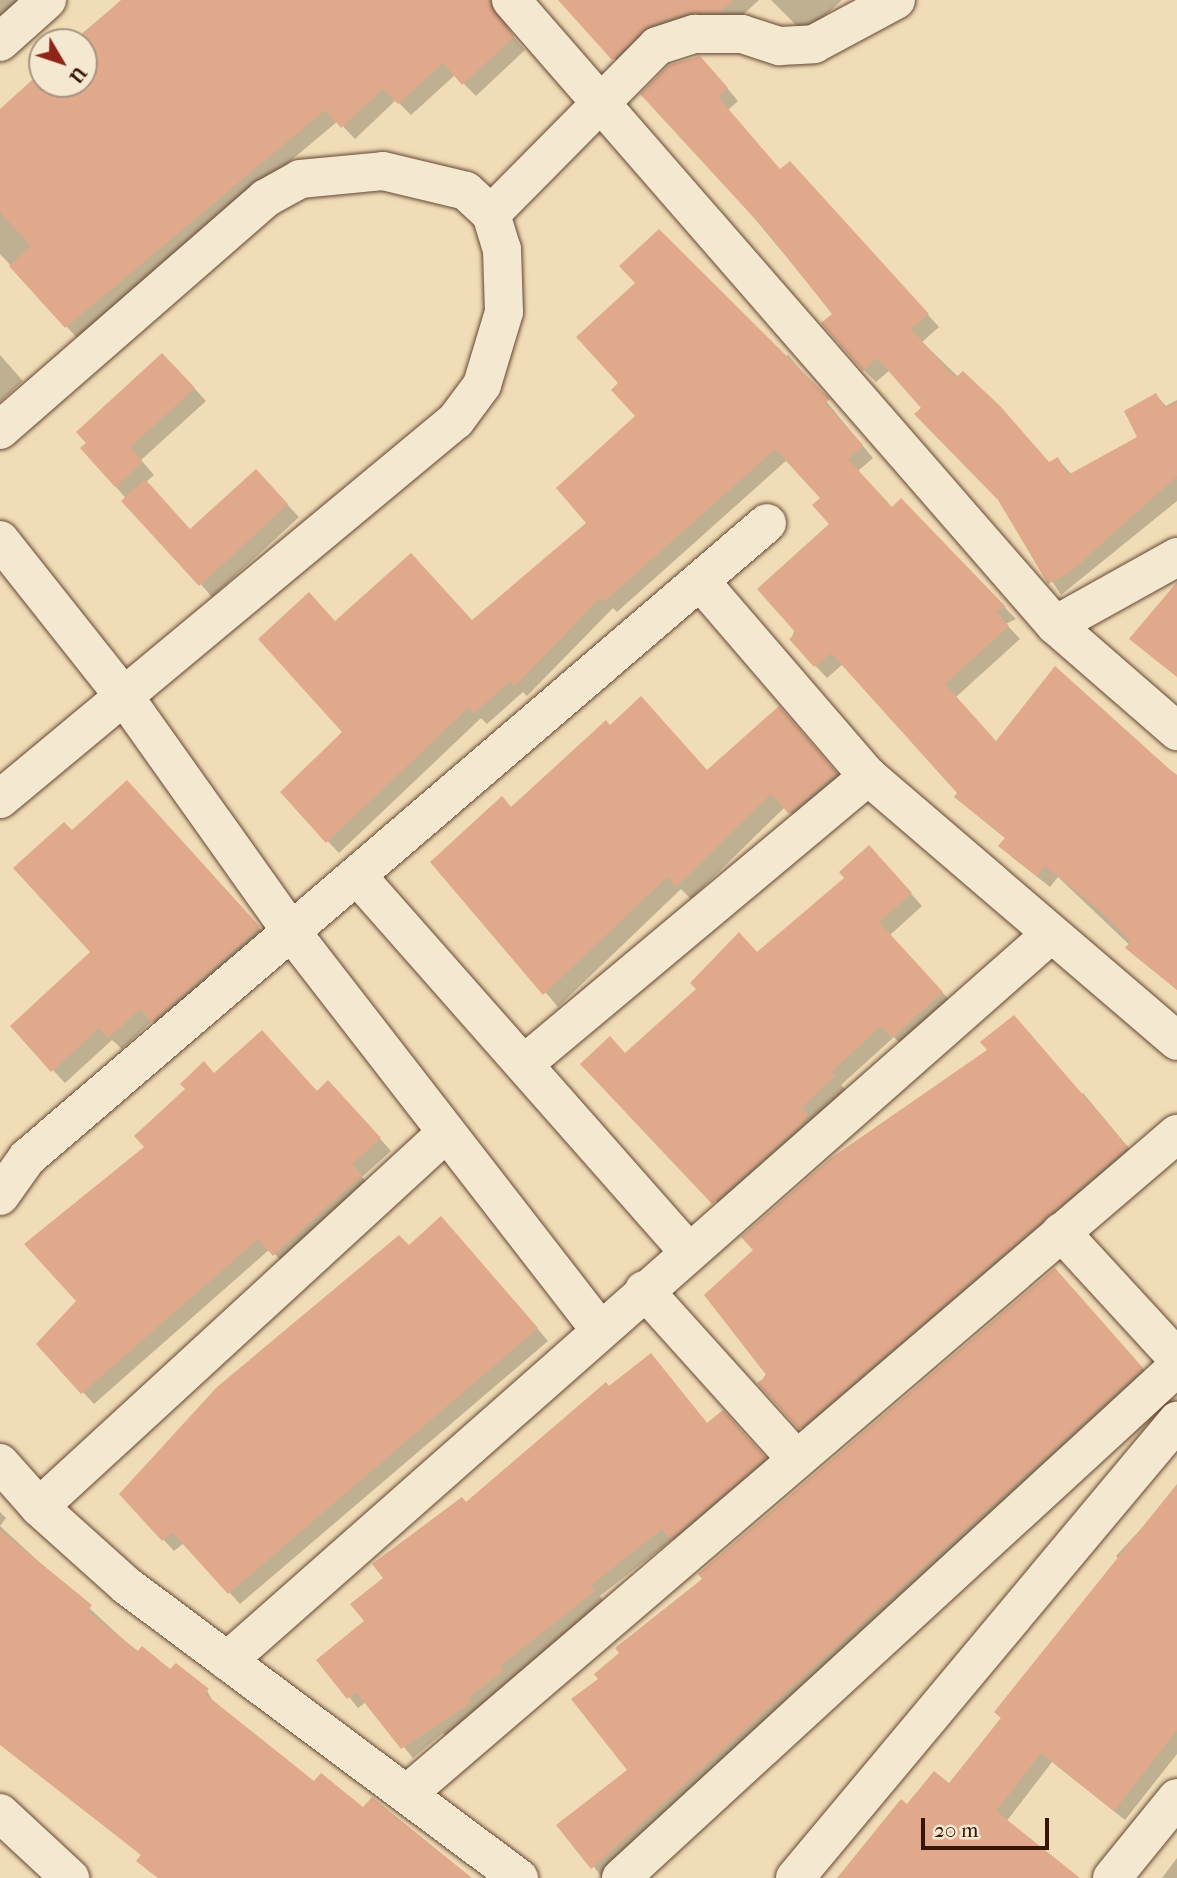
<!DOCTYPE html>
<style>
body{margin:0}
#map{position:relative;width:1177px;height:1878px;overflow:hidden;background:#f0dcb7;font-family:"IM FELL French Canon",serif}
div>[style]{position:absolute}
.shadow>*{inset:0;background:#0003}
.building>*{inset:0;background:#e0a98c}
.roads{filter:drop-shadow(0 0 2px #654733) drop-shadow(0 0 2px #654733)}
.minor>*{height:38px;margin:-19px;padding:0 19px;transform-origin:19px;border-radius:19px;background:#f5e8d0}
span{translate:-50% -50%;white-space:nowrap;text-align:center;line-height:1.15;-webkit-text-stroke:6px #f5e8d0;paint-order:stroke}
.north{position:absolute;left:28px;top:28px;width:70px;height:70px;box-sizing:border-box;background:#f5e8d0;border:2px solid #a99480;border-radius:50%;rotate:129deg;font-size:19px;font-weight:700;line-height:28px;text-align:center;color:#371507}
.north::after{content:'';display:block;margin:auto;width:24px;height:32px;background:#8f2418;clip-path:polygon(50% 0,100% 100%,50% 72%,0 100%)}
.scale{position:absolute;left:921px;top:1818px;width:128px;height:32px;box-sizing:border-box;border:4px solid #371507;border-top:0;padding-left:9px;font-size:21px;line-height:24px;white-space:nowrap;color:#371507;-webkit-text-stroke:5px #f5e8d0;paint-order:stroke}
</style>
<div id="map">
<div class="shadow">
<i style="clip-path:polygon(0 0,36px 0,0 31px)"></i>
<i style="clip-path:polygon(122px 0,480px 0,525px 50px,476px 96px,455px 75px,411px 115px,396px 100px,355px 139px,338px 121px,78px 339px,0 254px,0 111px,42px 71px,42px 84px,84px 84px,84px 42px,72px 42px)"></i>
<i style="clip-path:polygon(561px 0,759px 0,733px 24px,626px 71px)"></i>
<i style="clip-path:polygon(771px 0,842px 0,805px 34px)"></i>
<i style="clip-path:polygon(712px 70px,738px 101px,728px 110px,781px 171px,802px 175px,939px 327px,922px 342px,1049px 464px,1058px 459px,1071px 474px,1140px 437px,1156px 395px,1166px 406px,1177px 400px,1177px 501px,1061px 595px,999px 499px,890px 370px,876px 382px,864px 370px,834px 314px,691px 142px)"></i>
<i style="clip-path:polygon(0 355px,23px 381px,0 402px)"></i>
<i style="clip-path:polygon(788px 355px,873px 458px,858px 471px,893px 509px,901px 501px,1016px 619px,1006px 624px,1020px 639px,956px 697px,997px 743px,1118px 731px,1177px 775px,1177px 990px,1058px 877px,1050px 887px,1012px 857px,1001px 845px,1006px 839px,956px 797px,959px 793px,843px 664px,827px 678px,791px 640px,832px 524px,822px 498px,787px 460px,617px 612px,613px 608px,527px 696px,523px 692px,487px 724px,481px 718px,339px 853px,282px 792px,344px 732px,336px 623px,472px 622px)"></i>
<i style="clip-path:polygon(175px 367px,206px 401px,141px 460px,154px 475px,146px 482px,191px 531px,268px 484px,299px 517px,212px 597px,82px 448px)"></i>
<i style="clip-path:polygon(792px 721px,849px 788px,804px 826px,785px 807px,691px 899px,681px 889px,558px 1007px,433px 862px,512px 809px,610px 727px,708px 772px)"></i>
<i style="clip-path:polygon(139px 795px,271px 941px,166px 1033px,153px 1020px,122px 1049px,112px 1040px,65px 1083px,53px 1070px,92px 953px,72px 832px)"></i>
<i style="clip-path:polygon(880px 859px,922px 906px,890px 935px,954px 1005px,905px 1049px,894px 1037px,841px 1085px,845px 1089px,725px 1215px,625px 1055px)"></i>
<i style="clip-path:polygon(989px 1051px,1078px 1096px,1083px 1093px,1138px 1159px,811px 1439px,760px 1383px)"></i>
<i style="clip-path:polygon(215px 1075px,340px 1094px,391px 1151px,362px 1177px,372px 1187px,286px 1266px,270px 1249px,94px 1404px,38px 1344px,78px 1301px,147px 1147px)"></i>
<i style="clip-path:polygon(452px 1229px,548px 1341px,240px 1604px,184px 1543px,174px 1551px,121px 1494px,409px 1247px)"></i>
<i style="clip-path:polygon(1065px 1280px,1153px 1380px,603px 1878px,559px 1825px,629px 1770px,600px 1679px)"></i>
<i style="clip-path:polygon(651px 1355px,708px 1424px,733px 1423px,774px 1469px,682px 1548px,673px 1539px,600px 1596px,604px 1602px,449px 1739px,443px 1733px,413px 1758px,366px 1702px,358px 1708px,319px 1660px,367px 1622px,386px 1579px,466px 1504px)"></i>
<i style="clip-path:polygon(1177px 1490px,1177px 1754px,1125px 1820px,1052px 1762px,1006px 1822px,1076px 1878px,837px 1878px,908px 1806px,949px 1785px,1122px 1562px,1116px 1556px)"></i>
<i style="clip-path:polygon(0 1512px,6px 1518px,0 1526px,138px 1653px,207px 1691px,216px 1706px,315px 1784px,471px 1878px,159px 1878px,150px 1872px,138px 1861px,142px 1856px,0 1738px)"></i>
<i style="clip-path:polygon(1177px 1858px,1177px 1878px,1162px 1878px)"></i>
</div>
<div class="building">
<i style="clip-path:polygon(121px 0,490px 0,514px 37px,462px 85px,443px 63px,398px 104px,383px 89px,341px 128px,325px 110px,65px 328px,9px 266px,31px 246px,0 212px,0 109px,42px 71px,42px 84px,84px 84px,84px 42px,74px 42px)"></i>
<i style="clip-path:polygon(558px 0,734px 0,720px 12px,689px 13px,650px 25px,612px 60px)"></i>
<i style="clip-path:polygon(700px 56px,728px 88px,718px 97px,780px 169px,790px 161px,929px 314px,911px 329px,955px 378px,963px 371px,1000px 406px,1049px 462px,1058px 457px,1068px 475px,1137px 437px,1124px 411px,1156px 393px,1165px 408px,1177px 402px,1177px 476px,1070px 572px,1048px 584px,998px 500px,914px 414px,921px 408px,877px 358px,863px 371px,821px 323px,832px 314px,766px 231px,640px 94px,669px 65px)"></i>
<i style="clip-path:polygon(659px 229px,830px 399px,825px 403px,863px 445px,848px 459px,892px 507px,901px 498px,1006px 607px,996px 612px,1009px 626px,945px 684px,996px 741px,1055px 666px,1177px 776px,1177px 990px,1125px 948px,1131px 941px,1097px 908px,1045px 866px,1037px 876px,998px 846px,1005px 838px,954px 797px,957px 793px,831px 653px,814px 667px,789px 639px,796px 633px,757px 589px,829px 524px,812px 505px,820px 498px,775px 449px,604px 602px,600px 598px,515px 686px,510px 681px,474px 713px,469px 707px,326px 843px,280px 792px,342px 732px,258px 639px,309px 592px,335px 621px,411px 553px,472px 620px,586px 523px,556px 488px,635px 416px,611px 390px,618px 383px,576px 337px,635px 283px,619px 266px)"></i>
<i style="clip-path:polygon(162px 353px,195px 388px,130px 447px,143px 462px,115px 487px,80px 448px,86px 443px,76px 432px)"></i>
<i style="clip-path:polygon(256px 469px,288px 504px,199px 586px,121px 501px,145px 479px,190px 529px)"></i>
<i style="clip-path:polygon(1177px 582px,1177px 677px,1129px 639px)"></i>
<i style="clip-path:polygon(641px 696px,707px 770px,779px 706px,837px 773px,789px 814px,771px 794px,676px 887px,667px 877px,543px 995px,430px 862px,502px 796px,511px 807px,606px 720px,610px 725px)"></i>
<i style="clip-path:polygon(127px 780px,260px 927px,152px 1022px,140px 1009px,108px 1038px,99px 1028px,51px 1072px,10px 1026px,90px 952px,13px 868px,64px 822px,72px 830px)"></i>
<i style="clip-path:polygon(869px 845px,912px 893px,879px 922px,943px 992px,892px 1038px,881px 1026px,831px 1072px,835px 1076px,802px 1107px,808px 1115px,802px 1124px,712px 1204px,580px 1064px,610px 1036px,625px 1053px,696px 989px,690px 983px,739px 932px,757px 952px,844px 878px,839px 872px)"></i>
<i style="clip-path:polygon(1014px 1015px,1128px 1147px,799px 1429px,757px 1383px,767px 1376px,704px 1295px,753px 1250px,741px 1237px,831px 1158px,987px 1050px,980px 1042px)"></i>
<i style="clip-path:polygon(262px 1030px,317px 1091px,328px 1080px,381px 1138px,352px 1164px,362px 1175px,273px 1256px,258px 1239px,81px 1394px,36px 1344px,76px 1301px,24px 1244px,144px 1147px,134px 1136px,185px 1089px,180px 1084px,204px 1061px,214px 1073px)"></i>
<i style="clip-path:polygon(441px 1216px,538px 1328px,228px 1594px,172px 1532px,162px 1541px,119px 1494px,217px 1387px,399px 1235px,409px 1245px)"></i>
<i style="clip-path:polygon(1055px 1268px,1143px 1368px,591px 1869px,556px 1825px,627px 1770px,571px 1699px,598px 1679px,594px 1674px,619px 1653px,615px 1648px,702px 1579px,698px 1574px)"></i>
<i style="clip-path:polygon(651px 1353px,707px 1423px,723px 1410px,766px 1458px,670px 1539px,662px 1529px,591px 1585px,595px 1591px,500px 1666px,504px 1670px,468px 1698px,472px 1702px,401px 1749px,356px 1692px,347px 1699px,316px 1660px,364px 1621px,350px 1604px,383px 1578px,372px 1564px,462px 1497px,466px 1502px,606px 1382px,609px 1386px)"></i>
<i style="clip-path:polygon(1177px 1484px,1177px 1730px,1114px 1811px,1041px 1753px,996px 1811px,1080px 1878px,837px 1878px,901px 1799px,907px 1804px,934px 1771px,949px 1783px,1001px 1718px,994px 1712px)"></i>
<i style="clip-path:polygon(0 1530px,92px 1605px,87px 1611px,138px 1651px,142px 1646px,170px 1669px,176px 1663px,209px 1689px,205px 1694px,314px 1781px,321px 1773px,363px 1807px,372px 1797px,472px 1878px,158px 1878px,136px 1861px,141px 1855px,0 1745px)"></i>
</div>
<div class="roads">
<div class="minor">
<i style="left:511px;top:0;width:829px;rotate:48.96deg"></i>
<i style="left:1055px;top:625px;width:162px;rotate:41deg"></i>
<i style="left:0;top:42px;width:63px;rotate:-41.8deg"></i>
<i style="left:491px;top:214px;width:236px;rotate:-45.3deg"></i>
<i style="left:657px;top:46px;width:40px;rotate:-18deg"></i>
<i style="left:695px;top:34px;width:47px"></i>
<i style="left:742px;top:34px;width:40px;rotate:18deg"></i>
<i style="left:780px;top:46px;width:34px;rotate:-3deg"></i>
<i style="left:814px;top:44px;width:93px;rotate:-28.2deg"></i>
<i style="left:0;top:430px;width:353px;rotate:-41.1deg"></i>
<i style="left:266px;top:198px;width:39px;rotate:-29deg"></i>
<i style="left:300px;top:179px;width:83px;rotate:-5.5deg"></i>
<i style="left:383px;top:171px;width:85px;rotate:13.5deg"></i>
<i style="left:466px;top:191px;width:34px;rotate:43deg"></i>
<i style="left:491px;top:214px;width:37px;rotate:73deg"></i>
<i style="left:502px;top:249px;width:63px;rotate:88.2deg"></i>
<i style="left:504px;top:312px;width:76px;rotate:106.8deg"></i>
<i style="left:482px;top:385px;width:44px;rotate:126.6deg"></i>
<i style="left:456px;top:420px;width:593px;rotate:140.27deg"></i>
<i style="left:0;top:540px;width:203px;rotate:51.6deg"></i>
<i style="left:126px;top:699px;width:288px;rotate:54.6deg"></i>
<i style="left:293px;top:934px;width:499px;rotate:52.2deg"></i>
<i style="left:700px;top:581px;width:257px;rotate:49.3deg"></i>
<i style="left:868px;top:776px;width:407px;rotate:40.6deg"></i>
<i style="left:1055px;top:625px;width:140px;rotate:-29.1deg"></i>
<i style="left:359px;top:878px;width:497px;rotate:48.6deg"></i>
<i style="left:524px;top:1064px;width:449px;rotate:-39.9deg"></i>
<i style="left:0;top:1196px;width:47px;rotate:-54.6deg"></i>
<i style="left:27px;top:1158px;width:975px;rotate:-40.63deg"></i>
<i style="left:1061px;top:1232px;width:171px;rotate:47.4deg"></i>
<i style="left:644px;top:1290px;width:227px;rotate:48deg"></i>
<i style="left:0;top:1463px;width:59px;rotate:48.4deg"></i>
<i style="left:39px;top:1507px;width:118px;rotate:41.9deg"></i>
<i style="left:127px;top:1586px;width:489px;rotate:36.7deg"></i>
<i style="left:39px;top:1507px;width:553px;rotate:-42.58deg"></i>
<i style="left:227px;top:1661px;width:1097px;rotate:-41.42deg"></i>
<i style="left:408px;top:1793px;width:1013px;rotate:-40.6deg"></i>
<i style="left:0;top:1813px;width:96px;rotate:42.9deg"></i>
<i style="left:621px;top:1878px;width:755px;rotate:-42.59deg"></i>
<i style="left:795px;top:1878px;width:596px;rotate:-50.11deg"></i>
<i style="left:1112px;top:1878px;width:103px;rotate:-50.9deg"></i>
</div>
</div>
<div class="north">U</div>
<div class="scale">20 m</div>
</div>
